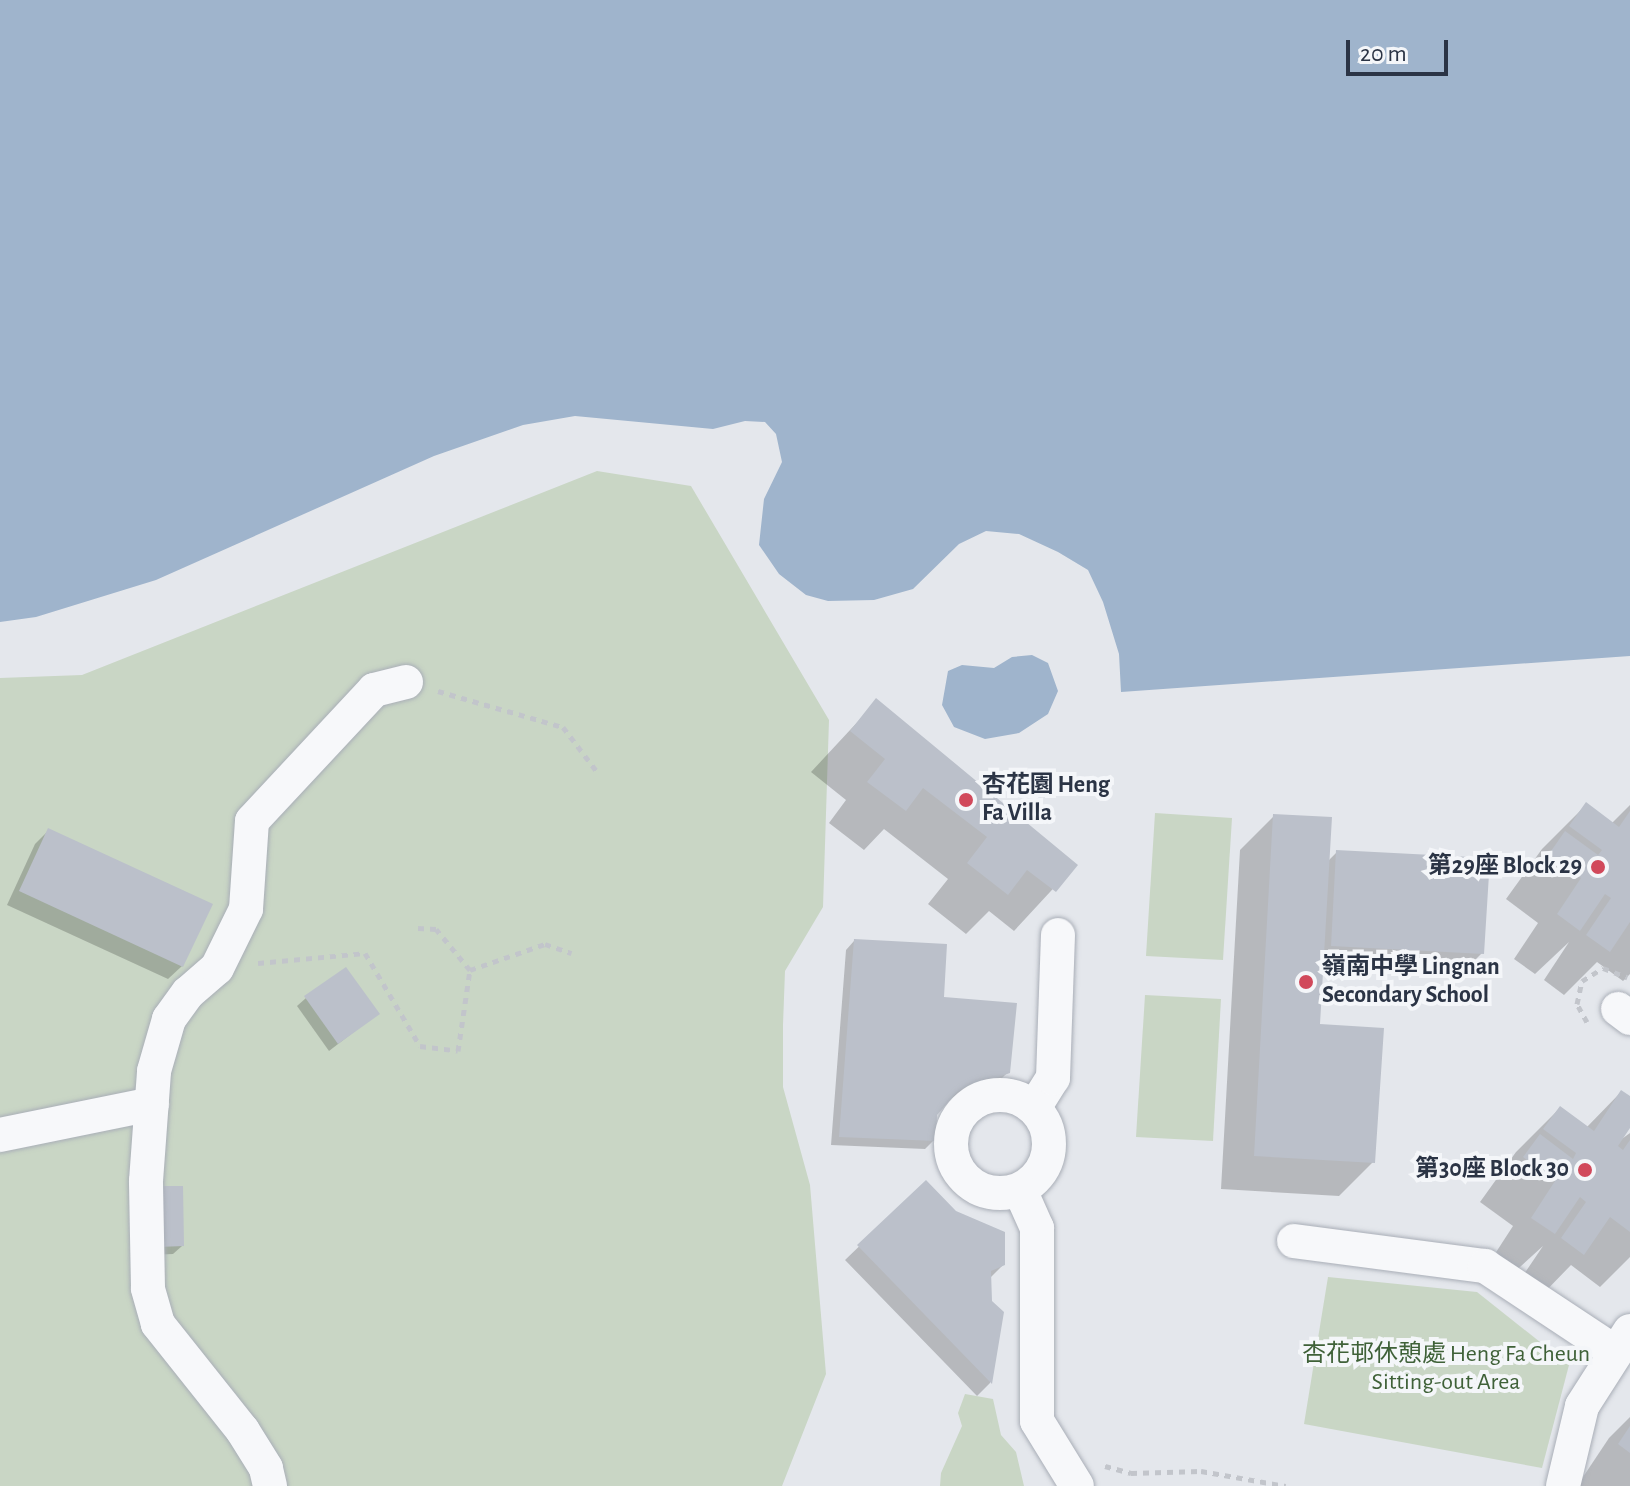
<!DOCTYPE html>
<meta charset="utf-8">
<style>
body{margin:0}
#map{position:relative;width:1630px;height:1486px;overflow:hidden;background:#e4e7ec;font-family:"Alegreya Sans","Noto Sans TC",sans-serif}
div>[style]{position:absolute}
.green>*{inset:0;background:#c9d6c5}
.water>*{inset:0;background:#9fb4cc}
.shadow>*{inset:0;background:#0003}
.building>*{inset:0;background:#bbc0ca}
.path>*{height:5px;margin-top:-2.5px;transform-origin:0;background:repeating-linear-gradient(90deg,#c2c5cb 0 6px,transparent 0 12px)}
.roads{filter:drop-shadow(0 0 2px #a9aeb7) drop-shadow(0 0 2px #a9aeb7)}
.minor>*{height:34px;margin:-17px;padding:0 17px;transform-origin:17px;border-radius:17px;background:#f7f8fa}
.minor>.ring{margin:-17px;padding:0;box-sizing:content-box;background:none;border:34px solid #f7f8fa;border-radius:50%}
.dots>*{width:22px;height:22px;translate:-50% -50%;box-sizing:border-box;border:4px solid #f4f6f9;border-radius:50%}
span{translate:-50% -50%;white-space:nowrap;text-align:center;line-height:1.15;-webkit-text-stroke:8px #f4f6f9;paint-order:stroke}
.poi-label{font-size:24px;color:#2b3445;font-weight:700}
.left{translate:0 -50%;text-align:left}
.right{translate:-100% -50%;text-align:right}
.park-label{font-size:24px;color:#3f6138}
.scale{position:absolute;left:1346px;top:40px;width:102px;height:36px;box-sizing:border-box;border:4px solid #2b3445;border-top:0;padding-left:10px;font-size:24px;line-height:28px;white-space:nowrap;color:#2b3445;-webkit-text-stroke:6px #f4f6f9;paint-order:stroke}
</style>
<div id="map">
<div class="green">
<i style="clip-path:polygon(597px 471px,691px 486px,829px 720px,823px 907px,785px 971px,783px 1025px,783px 1087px,810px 1185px,826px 1374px,782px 1486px,0 1486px,0 678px,82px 675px)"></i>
<i style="clip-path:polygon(1155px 813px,1232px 818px,1223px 960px,1146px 956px)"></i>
<i style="clip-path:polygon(1145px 995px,1221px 999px,1213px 1141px,1136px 1137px)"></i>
<i style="clip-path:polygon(1328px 1277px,1477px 1292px,1569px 1365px,1542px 1468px,1304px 1424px)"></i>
<i style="clip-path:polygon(965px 1394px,993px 1399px,1001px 1435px,1016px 1452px,1024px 1486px,940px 1486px,941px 1473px,962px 1426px,958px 1413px)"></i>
</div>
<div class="water">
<i style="clip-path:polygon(0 0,1630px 0,1630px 656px,1121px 692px,1119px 654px,1103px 602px,1088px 570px,1058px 552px,1019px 534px,986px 531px,959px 544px,913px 589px,874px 600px,828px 601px,806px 595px,779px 574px,759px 545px,764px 499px,782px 462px,776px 434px,765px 422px,745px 421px,713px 429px,575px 416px,523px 425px,434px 456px,156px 580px,36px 617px,0 622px)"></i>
<i style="clip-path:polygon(1032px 655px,1048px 663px,1058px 691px,1048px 714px,1019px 733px,985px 739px,954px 727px,942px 705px,948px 671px,962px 665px,994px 668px,1012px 657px)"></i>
</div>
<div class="shadow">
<i style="clip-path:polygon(877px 701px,1075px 865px,1014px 931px,989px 911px,966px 934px,928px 904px,948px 879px,884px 829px,864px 850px,829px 823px,846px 800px,811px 772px)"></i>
<i style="clip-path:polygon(1586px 805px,1611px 824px,1630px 805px,1630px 974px,1623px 981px,1597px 962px,1564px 995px,1544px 980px,1569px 942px,1535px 974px,1514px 959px,1538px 923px,1506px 899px,1542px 849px)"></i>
<i style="clip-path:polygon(1274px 816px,1328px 861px,1337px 852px,1482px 953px,1468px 967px,1322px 959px,1318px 1026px,1373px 1162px,1339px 1196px,1221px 1189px,1240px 850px)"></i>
<i style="clip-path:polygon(48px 831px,182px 966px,168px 979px,7px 905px,35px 844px)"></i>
<i style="clip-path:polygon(854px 941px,942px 999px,1008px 1072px,999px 1081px,949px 1099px,935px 1114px,934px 1140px,925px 1149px,831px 1145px,846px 950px)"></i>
<i style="clip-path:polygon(306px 998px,377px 1014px,329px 1051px,297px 1006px)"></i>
<i style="clip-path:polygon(1621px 1092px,1630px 1098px,1630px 1124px,1619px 1141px,1630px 1133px,1630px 1257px,1600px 1287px,1571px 1265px,1539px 1298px,1518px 1283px,1543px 1246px,1509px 1277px,1489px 1263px,1513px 1226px,1480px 1202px,1516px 1152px,1560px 1108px,1586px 1128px)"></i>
<i style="clip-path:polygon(926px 1182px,1003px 1265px,990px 1278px,990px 1302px,1002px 1312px,990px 1383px,977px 1396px,845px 1260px)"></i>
<i style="clip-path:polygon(149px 1197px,182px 1246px,173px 1254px,150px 1255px)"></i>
<i style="clip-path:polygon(1630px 1417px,1630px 1486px,1577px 1486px,1609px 1438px)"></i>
</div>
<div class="building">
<i style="clip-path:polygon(876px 698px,1078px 865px,1056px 892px,1027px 870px,1008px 895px,967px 863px,987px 837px,923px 788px,906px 811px,867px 782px,885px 759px,850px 731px)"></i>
<i style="clip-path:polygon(1586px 802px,1619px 827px,1630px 811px,1630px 922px,1610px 952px,1586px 935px,1611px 898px,1605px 894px,1580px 931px,1557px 914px,1581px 878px,1549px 854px,1565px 831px,1598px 855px,1602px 850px,1569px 826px)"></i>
<i style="clip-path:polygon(1273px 814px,1332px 817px,1320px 1024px,1384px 1028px,1375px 1163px,1254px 1156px)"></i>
<i style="clip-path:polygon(48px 828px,213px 904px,183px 967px,19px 891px)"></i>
<i style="clip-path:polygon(1336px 850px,1490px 858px,1484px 954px,1331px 946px)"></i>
<i style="clip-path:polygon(854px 939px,947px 944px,944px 997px,1017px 1003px,1010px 1073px,958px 1091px,937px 1115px,936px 1141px,839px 1137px)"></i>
<i style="clip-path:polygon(346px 967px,380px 1014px,338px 1044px,304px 996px)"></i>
<i style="clip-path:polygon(1621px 1090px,1630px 1096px,1630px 1128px,1618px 1146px,1623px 1150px,1630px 1140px,1630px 1232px,1610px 1217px,1584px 1255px,1561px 1238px,1586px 1202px,1580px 1197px,1555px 1234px,1531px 1218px,1555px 1181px,1523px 1157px,1540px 1134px,1573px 1159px,1576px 1153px,1543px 1129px,1560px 1106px,1594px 1131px)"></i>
<i style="clip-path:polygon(926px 1180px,956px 1211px,1005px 1232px,1005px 1265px,991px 1271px,992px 1301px,1004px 1312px,992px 1384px,857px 1245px)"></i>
<i style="clip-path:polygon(157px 1186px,183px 1186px,184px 1246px,158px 1247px)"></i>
<i style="clip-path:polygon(1630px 1426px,1630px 1453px,1618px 1444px)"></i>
</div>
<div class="path">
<i style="left:438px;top:691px;width:130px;rotate:16.1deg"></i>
<i style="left:563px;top:727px;width:58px;rotate:52.7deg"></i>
<i style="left:258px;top:963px;width:107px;rotate:-5.3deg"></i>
<i style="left:365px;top:953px;width:108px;rotate:59.4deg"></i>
<i style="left:420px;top:1046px;width:38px;rotate:7deg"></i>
<i style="left:458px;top:1051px;width:82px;rotate:-81.6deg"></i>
<i style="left:470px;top:970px;width:53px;rotate:-129.7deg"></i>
<i style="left:436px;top:929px;width:18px;rotate:-177deg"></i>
<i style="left:470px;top:970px;width:79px;rotate:-19.1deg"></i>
<i style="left:545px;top:944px;width:28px;rotate:19deg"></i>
<i style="left:1587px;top:1022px;width:21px;rotate:-119deg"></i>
<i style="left:1577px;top:1004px;width:24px;rotate:-78deg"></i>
<i style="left:1582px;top:981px;width:25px;rotate:-32deg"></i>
<i style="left:1603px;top:968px;width:26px;rotate:21deg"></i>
<i style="left:1105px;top:1466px;width:27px;rotate:15deg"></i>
<i style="left:1131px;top:1473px;width:70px;rotate:-1.6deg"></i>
<i style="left:1201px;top:1471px;width:86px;rotate:10deg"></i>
</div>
<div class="roads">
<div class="minor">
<i style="left:1618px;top:1009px;width:15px;rotate:37deg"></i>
<i class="ring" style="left:951px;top:1095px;width:64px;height:64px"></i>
<i style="left:1034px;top:1108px;width:36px;rotate:-58deg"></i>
<i style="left:1053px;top:1078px;width:143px;rotate:-88deg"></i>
<i style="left:0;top:1135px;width:155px;rotate:-11.5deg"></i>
<i style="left:1020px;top:1190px;width:42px;rotate:65.9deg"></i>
<i style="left:1037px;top:1228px;width:193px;rotate:90deg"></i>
<i style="left:1037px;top:1421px;width:76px;rotate:58.4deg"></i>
<i style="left:1294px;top:1241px;width:193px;rotate:7.5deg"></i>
<i style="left:1485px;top:1266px;width:156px;rotate:33.5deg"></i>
<i style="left:270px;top:1486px;width:18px;rotate:-103deg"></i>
<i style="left:266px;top:1468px;width:44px;rotate:-121.9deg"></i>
<i style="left:243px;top:1431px;width:137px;rotate:-128.5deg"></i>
<i style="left:158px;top:1324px;width:37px;rotate:-106deg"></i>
<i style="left:148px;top:1288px;width:107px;rotate:-91.1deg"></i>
<i style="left:146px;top:1181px;width:110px;rotate:-85.8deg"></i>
<i style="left:154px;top:1071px;width:54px;rotate:-73.9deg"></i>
<i style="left:169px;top:1019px;width:32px;rotate:-54deg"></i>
<i style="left:188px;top:993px;width:38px;rotate:-41deg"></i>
<i style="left:217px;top:968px;width:66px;rotate:-63.8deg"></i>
<i style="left:246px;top:909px;width:88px;rotate:-86.1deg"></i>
<i style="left:252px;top:821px;width:179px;rotate:-47deg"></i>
<i style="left:374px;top:690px;width:33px;rotate:-14deg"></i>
<i style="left:1563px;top:1486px;width:82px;rotate:-76.6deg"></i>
<i style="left:1582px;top:1406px;width:89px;rotate:-57.4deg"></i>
</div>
</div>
<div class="dots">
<i style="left:966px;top:800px;background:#d1495b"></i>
<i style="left:1598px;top:867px;background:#d1495b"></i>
<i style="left:1306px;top:982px;background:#d1495b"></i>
<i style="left:1585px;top:1170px;background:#d1495b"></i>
</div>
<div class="poi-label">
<span class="left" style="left:982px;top:800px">杏花園 Heng<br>Fa Villa</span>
<span class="right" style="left:1582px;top:867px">第29座 Block 29</span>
<span class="left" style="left:1322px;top:982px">嶺南中學 Lingnan<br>Secondary School</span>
<span class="right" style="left:1569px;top:1170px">第30座 Block 30</span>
</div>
<div class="park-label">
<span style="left:1446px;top:1369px">杏花邨休憩處 Heng Fa Cheun<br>Sitting-out Area</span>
</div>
<div class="scale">20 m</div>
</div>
